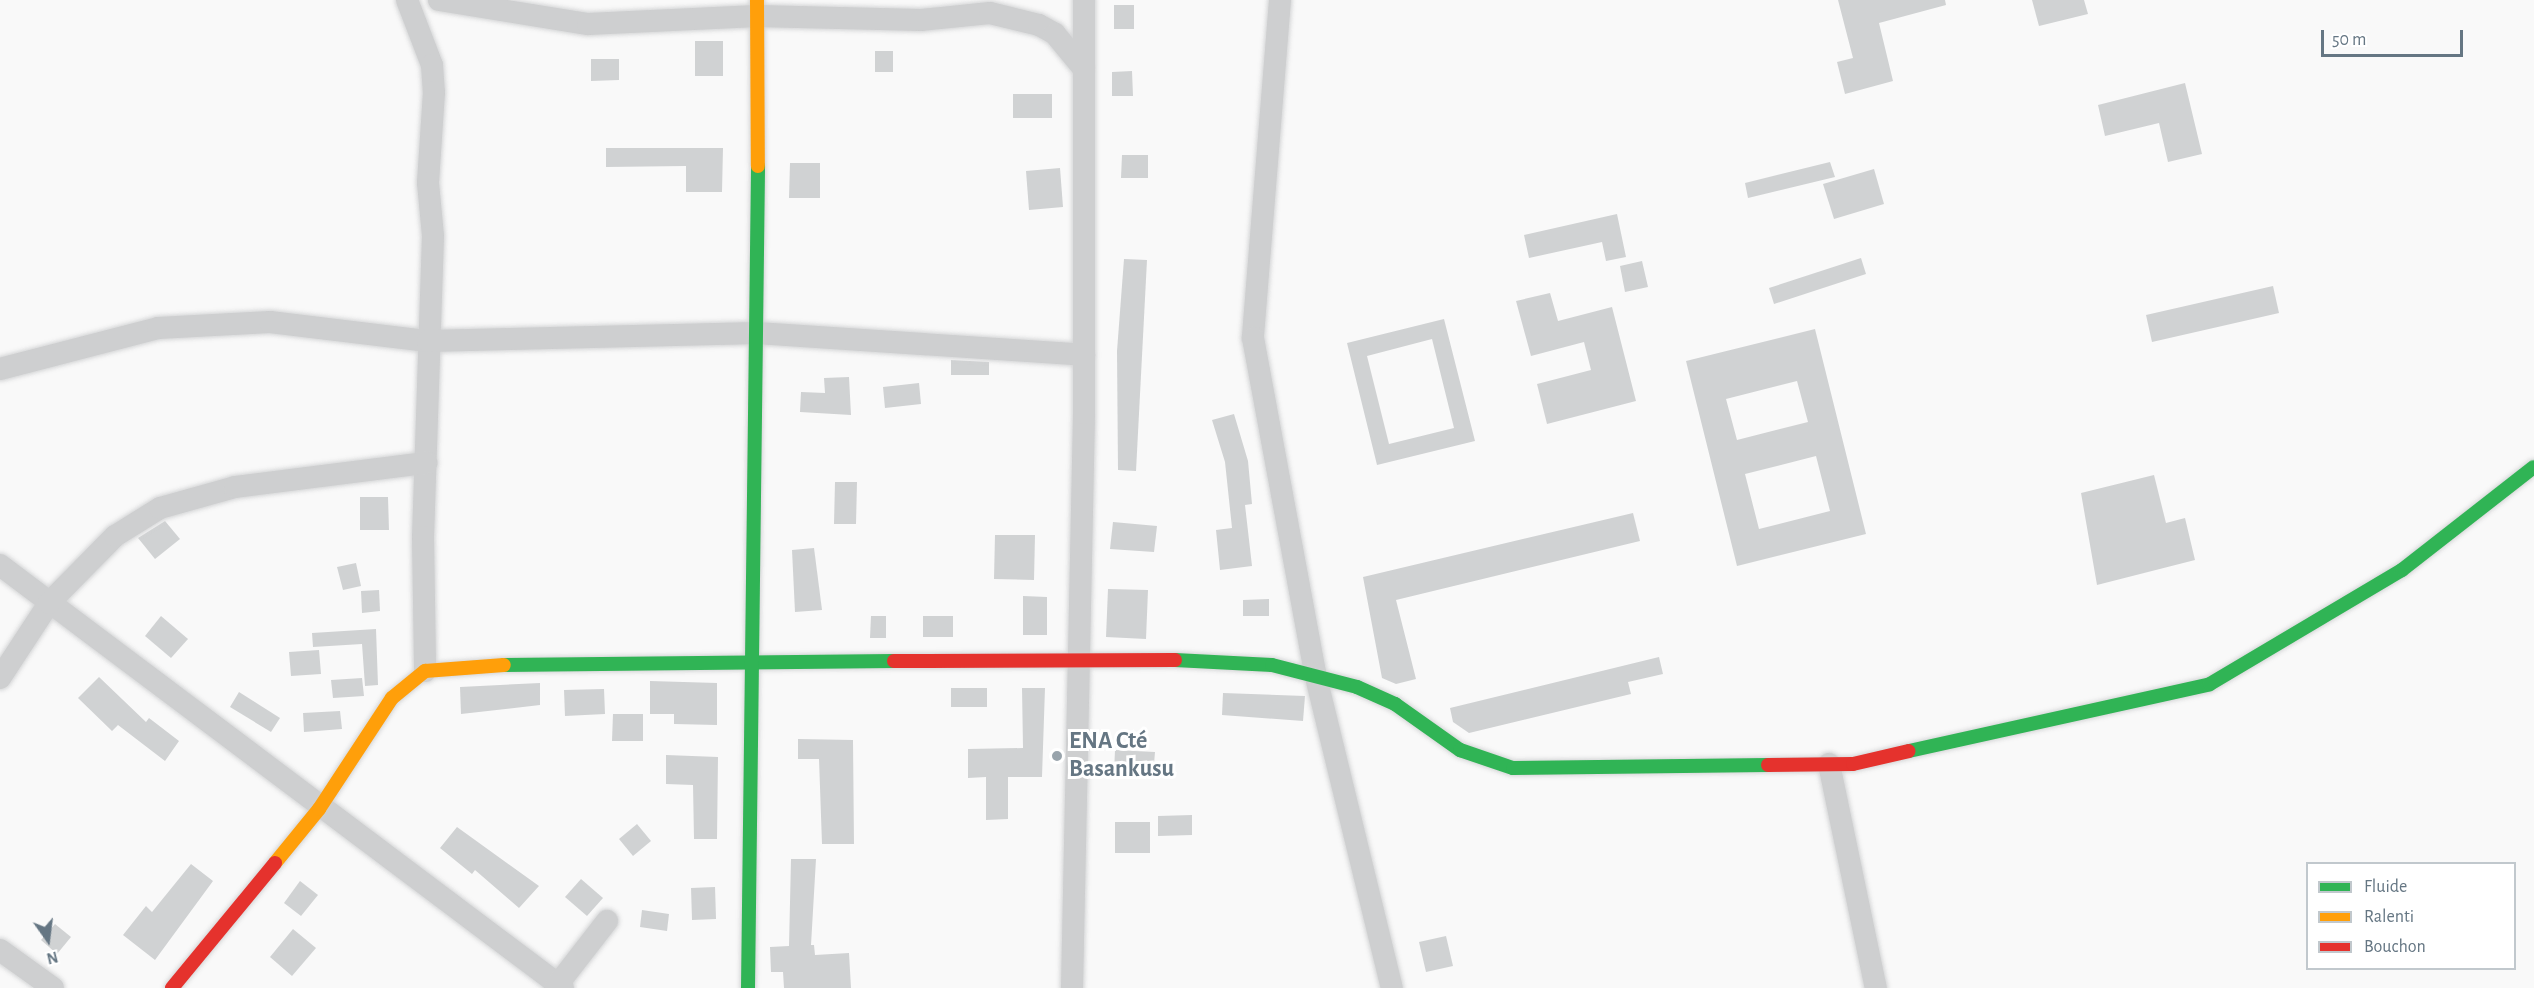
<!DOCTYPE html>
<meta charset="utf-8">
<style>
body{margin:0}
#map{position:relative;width:2534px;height:988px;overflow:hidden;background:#f9f9f9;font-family:"Alegreya Sans",sans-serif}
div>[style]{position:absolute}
.building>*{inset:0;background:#d0d2d3}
.roads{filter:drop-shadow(0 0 2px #d5d6d7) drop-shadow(0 0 2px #d5d6d7)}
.street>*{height:22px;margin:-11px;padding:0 11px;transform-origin:11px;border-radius:11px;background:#cecfd0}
.fast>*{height:14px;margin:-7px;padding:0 7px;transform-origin:7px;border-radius:7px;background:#30b455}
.slow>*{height:14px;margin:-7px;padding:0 7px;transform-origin:7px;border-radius:7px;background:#ff9f0a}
.jam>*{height:14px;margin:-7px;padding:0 7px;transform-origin:7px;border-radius:7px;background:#e5322d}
.dots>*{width:16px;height:16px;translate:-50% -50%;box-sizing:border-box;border:3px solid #fff;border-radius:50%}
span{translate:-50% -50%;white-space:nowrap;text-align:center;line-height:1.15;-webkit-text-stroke:6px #fff;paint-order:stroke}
.poi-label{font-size:24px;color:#657683;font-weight:700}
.left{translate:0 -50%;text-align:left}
.legend{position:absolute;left:2306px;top:862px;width:210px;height:108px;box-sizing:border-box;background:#fff;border:2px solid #c1c8cd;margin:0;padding:8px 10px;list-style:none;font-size:18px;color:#657683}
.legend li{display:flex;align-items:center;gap:12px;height:30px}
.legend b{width:30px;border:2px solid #c1c8cd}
.north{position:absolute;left:18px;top:910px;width:60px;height:60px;-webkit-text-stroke:4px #fff;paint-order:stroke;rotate:166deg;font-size:16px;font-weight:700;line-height:24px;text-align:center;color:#657683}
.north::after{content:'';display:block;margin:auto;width:21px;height:27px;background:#657683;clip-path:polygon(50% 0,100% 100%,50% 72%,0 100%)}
.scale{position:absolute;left:2321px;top:30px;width:142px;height:27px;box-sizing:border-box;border:3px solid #657683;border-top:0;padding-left:8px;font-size:18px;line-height:21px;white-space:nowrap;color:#657683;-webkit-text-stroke:4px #fff;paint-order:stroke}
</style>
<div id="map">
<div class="building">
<i style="clip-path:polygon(1838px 0,1945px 0,1946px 5px,1879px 23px,1893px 81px,1845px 94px,1837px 62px,1853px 58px)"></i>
<i style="clip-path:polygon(2032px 0,2084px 0,2088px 14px,2039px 26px)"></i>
<i style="clip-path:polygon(1114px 5px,1134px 5px,1134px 29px,1114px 29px)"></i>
<i style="clip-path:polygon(695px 41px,723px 41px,723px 76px,695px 76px)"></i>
<i style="clip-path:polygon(875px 51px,893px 51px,893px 72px,875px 72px)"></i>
<i style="clip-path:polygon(591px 59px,619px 59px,619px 80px,591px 81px)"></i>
<i style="clip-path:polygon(1132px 71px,1133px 96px,1112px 96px,1112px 72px)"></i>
<i style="clip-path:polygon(2185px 83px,2202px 154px,2168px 162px,2159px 123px,2105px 136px,2098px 105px)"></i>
<i style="clip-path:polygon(1013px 94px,1052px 94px,1052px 118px,1013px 118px)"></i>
<i style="clip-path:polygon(606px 148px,723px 148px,722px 192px,686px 192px,686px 166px,606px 167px)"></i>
<i style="clip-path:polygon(1122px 155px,1148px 155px,1148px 178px,1121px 178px)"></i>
<i style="clip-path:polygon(1830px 162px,1835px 177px,1748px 198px,1745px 183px)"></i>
<i style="clip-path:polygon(790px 163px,820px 163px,820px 198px,789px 198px)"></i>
<i style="clip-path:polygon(1060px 168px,1063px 207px,1029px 210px,1026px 171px)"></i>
<i style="clip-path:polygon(1874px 169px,1884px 204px,1834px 219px,1823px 184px)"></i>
<i style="clip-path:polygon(1617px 214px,1626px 257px,1606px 261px,1602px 242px,1529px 258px,1524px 235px)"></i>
<i style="clip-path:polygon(1861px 258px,1866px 274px,1774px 304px,1769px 288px)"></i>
<i style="clip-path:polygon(1124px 259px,1147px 260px,1136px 471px,1118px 470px,1117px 351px)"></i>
<i style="clip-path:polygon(1642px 261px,1648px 287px,1625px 292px,1620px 266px)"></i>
<i style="clip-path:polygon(2273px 286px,2279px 313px,2152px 342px,2146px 315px)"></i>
<i style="clip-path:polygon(1550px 293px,1558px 321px,1612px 307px,1636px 401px,1547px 424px,1537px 384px,1591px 370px,1584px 342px,1531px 356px,1516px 301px)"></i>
<i style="clip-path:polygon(evenodd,1444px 319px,1475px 441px,1377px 465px,1347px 343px,1444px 319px,1432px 339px,1454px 428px,1389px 444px,1367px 356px,1432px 339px)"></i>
<i style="clip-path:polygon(evenodd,1815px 329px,1866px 534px,1737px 566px,1686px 361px,1815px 329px,1797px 381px,1808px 422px,1737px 440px,1726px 399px,1797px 381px,1815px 329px,1816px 456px,1830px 511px,1759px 529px,1745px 474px,1816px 456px)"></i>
<i style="clip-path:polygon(951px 360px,989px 362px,989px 375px,951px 375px)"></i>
<i style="clip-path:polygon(849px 377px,851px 415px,800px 412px,801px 392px,825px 393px,824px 378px)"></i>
<i style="clip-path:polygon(919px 383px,921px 404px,885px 408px,883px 387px)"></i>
<i style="clip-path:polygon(1234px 414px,1248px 461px,1252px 504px,1245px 505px,1252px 566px,1220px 570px,1216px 530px,1232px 528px,1225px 462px,1212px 420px)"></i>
<i style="clip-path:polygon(2154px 475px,2166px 523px,2185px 518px,2195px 560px,2097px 585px,2081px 493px)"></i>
<i style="clip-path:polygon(835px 482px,857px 482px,856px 524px,834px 524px)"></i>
<i style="clip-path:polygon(360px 497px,388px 497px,389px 530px,360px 530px)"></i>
<i style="clip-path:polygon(1633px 513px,1640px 541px,1396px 600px,1416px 679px,1396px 684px,1382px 678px,1363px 577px)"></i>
<i style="clip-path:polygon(165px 521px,180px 539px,155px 559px,138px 538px)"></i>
<i style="clip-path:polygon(1113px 522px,1157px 526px,1154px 552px,1110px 549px)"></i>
<i style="clip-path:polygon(995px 535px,1035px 535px,1034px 580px,994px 579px)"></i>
<i style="clip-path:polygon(814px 548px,822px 610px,795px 612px,792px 550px)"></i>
<i style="clip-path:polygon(356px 563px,361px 586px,343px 590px,337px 567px)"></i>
<i style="clip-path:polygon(1108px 589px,1148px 590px,1146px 639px,1106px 637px)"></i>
<i style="clip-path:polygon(379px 590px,380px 611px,362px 613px,361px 591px)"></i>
<i style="clip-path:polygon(1023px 596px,1047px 597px,1047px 635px,1023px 635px)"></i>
<i style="clip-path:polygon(1269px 599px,1269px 616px,1243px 616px,1243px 600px)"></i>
<i style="clip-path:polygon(161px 616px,188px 639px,171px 658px,145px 636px)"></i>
<i style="clip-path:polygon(871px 616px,886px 616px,886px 638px,870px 638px)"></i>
<i style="clip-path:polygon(923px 616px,953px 616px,953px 637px,923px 637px)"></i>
<i style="clip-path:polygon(376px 629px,378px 685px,365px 686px,362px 644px,313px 647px,312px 633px)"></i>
<i style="clip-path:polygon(319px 650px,321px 674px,291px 676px,289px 652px)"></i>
<i style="clip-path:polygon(1659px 657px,1663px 674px,1628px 682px,1631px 694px,1469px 733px,1453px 722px,1450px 708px)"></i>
<i style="clip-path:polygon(99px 677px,146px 722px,149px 718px,179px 741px,165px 761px,118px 725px,112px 731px,78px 698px)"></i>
<i style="clip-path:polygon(362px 678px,364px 696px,333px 698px,331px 680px)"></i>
<i style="clip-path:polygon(650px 681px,717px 683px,717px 725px,674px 724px,674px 714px,650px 714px)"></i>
<i style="clip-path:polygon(540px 683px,540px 705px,461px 714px,460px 687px)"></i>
<i style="clip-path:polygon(951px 688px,987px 688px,987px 707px,951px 707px)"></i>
<i style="clip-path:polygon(1022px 688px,1045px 688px,1042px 777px,1008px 777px,1008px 819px,986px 820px,986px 777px,968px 778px,968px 749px,1023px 748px)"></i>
<i style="clip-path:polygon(604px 689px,605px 714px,565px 716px,564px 690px)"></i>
<i style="clip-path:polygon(239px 692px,280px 718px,271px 732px,230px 707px)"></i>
<i style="clip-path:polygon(1223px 693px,1305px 696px,1303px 721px,1222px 715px)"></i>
<i style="clip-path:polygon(340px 711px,342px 729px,304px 732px,303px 713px)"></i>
<i style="clip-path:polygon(613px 714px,643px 714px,643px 741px,612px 741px)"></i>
<i style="clip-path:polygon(798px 739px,853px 740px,854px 844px,822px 844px,819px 759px,798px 759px)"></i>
<i style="clip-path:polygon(1115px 750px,1155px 752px,1153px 776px,1114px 773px)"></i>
<i style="clip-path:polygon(666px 755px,718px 757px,717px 839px,694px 839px,693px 785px,666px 784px)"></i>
<i style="clip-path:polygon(1192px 815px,1192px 835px,1158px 836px,1158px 816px)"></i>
<i style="clip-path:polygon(1115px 822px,1150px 822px,1150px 853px,1115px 853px)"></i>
<i style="clip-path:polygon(637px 824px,651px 841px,633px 856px,619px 839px)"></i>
<i style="clip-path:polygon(457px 827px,539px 886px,519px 908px,475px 870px,472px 874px,440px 848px)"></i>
<i style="clip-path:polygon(791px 859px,816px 859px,811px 945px,814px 945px,815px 955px,849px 953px,851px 988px,784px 988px,783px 972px,771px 972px,770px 947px,789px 946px)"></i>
<i style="clip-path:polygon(191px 864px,213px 881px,155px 960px,123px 935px,146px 906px,152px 912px)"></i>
<i style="clip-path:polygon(581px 879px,603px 898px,587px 916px,565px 897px)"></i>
<i style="clip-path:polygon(300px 881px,318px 895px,301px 916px,284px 903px)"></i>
<i style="clip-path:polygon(715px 887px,716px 919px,692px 920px,691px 888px)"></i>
<i style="clip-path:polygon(642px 910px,669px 914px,667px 931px,640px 927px)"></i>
<i style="clip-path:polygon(55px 924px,71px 937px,57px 954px,41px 940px)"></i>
<i style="clip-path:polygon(293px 929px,316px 948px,292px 976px,270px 957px)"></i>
<i style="clip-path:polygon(1446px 936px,1453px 966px,1426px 972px,1419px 942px)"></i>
</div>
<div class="roads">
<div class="street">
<i style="left:407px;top:0;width:70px;rotate:69deg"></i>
<i style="left:432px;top:65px;width:27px;rotate:86deg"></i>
<i style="left:434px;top:92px;width:91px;rotate:93.8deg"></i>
<i style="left:428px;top:183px;width:53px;rotate:84.6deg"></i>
<i style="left:433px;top:236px;width:301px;rotate:91.9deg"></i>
<i style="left:423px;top:537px;width:134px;rotate:89.1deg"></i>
<i style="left:439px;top:0;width:151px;rotate:9.2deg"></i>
<i style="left:588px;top:24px;width:169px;rotate:-2.7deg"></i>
<i style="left:757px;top:16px;width:164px;rotate:1.4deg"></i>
<i style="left:921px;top:20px;width:69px;rotate:-5.8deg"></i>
<i style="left:990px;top:13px;width:50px;rotate:13.8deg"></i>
<i style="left:1039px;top:25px;width:18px;rotate:29deg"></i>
<i style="left:1055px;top:34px;width:45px;rotate:50.4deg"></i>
<i style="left:1280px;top:0;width:339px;rotate:94.6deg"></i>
<i style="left:1253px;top:338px;width:341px;rotate:79.5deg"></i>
<i style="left:1315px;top:673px;width:324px;rotate:76.3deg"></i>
<i style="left:0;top:369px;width:163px;rotate:-14.5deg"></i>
<i style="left:158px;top:328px;width:112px;rotate:-3.1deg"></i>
<i style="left:270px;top:322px;width:159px;rotate:6.9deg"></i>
<i style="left:428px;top:341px;width:329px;rotate:-1.4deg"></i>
<i style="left:757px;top:333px;width:328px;rotate:3.8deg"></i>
<i style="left:0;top:565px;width:704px;rotate:36.92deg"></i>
<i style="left:0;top:678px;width:90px;rotate:-56.8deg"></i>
<i style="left:49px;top:603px;width:94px;rotate:-45.4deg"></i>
<i style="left:115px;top:536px;width:53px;rotate:-31.9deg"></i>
<i style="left:160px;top:508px;width:78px;rotate:-15.6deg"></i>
<i style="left:235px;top:487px;width:193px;rotate:-7.2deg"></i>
<i style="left:1829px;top:764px;width:229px;rotate:78.2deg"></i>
<i style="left:0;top:950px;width:65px;rotate:35.6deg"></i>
<i style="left:555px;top:988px;width:85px;rotate:-52.2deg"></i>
<i style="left:1072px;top:988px;width:575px;rotate:-88.8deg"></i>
<i style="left:1084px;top:413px;width:413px;rotate:-90deg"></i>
</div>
<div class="fast">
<i style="left:1175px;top:660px;width:97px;rotate:3deg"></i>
<i style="left:1272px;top:665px;width:88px;rotate:14.5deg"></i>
<i style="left:1357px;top:687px;width:42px;rotate:24.1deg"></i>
<i style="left:1395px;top:704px;width:80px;rotate:35.3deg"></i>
<i style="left:1460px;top:750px;width:56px;rotate:18.8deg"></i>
<i style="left:1513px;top:768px;width:255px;rotate:-0.7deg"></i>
<i style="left:504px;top:665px;width:390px;rotate:-0.6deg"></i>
<i style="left:1909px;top:751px;width:308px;rotate:-12.5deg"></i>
<i style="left:2210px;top:684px;width:223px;rotate:-30.7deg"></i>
<i style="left:2402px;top:570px;width:167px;rotate:-38deg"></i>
<i style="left:748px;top:988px;width:822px;rotate:-89.3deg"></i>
</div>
<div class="slow">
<i style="left:757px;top:0;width:166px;rotate:89.7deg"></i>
<i style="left:275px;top:863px;width:70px;rotate:-50.8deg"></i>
<i style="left:319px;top:809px;width:133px;rotate:-56.7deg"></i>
<i style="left:392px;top:698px;width:43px;rotate:-39.3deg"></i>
<i style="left:425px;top:671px;width:79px;rotate:-4.3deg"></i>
</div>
<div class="jam">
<i style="left:894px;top:661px;width:281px;rotate:-0.2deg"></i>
<i style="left:1768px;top:765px;width:85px;rotate:-0.7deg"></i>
<i style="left:1853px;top:764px;width:57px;rotate:-13.1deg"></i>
<i style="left:172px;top:988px;width:162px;rotate:-50.5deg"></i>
</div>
</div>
<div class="dots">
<i style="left:1057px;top:756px;background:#99a4ac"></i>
</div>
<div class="poi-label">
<span class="left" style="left:1069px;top:756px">ENA Cté<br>Basankusu</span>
</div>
<ul class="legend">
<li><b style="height:8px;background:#30b455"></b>Fluide</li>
<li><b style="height:8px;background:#ff9f0a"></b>Ralenti</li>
<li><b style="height:8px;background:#e5322d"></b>Bouchon</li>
</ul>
<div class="north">N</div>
<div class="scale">50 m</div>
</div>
